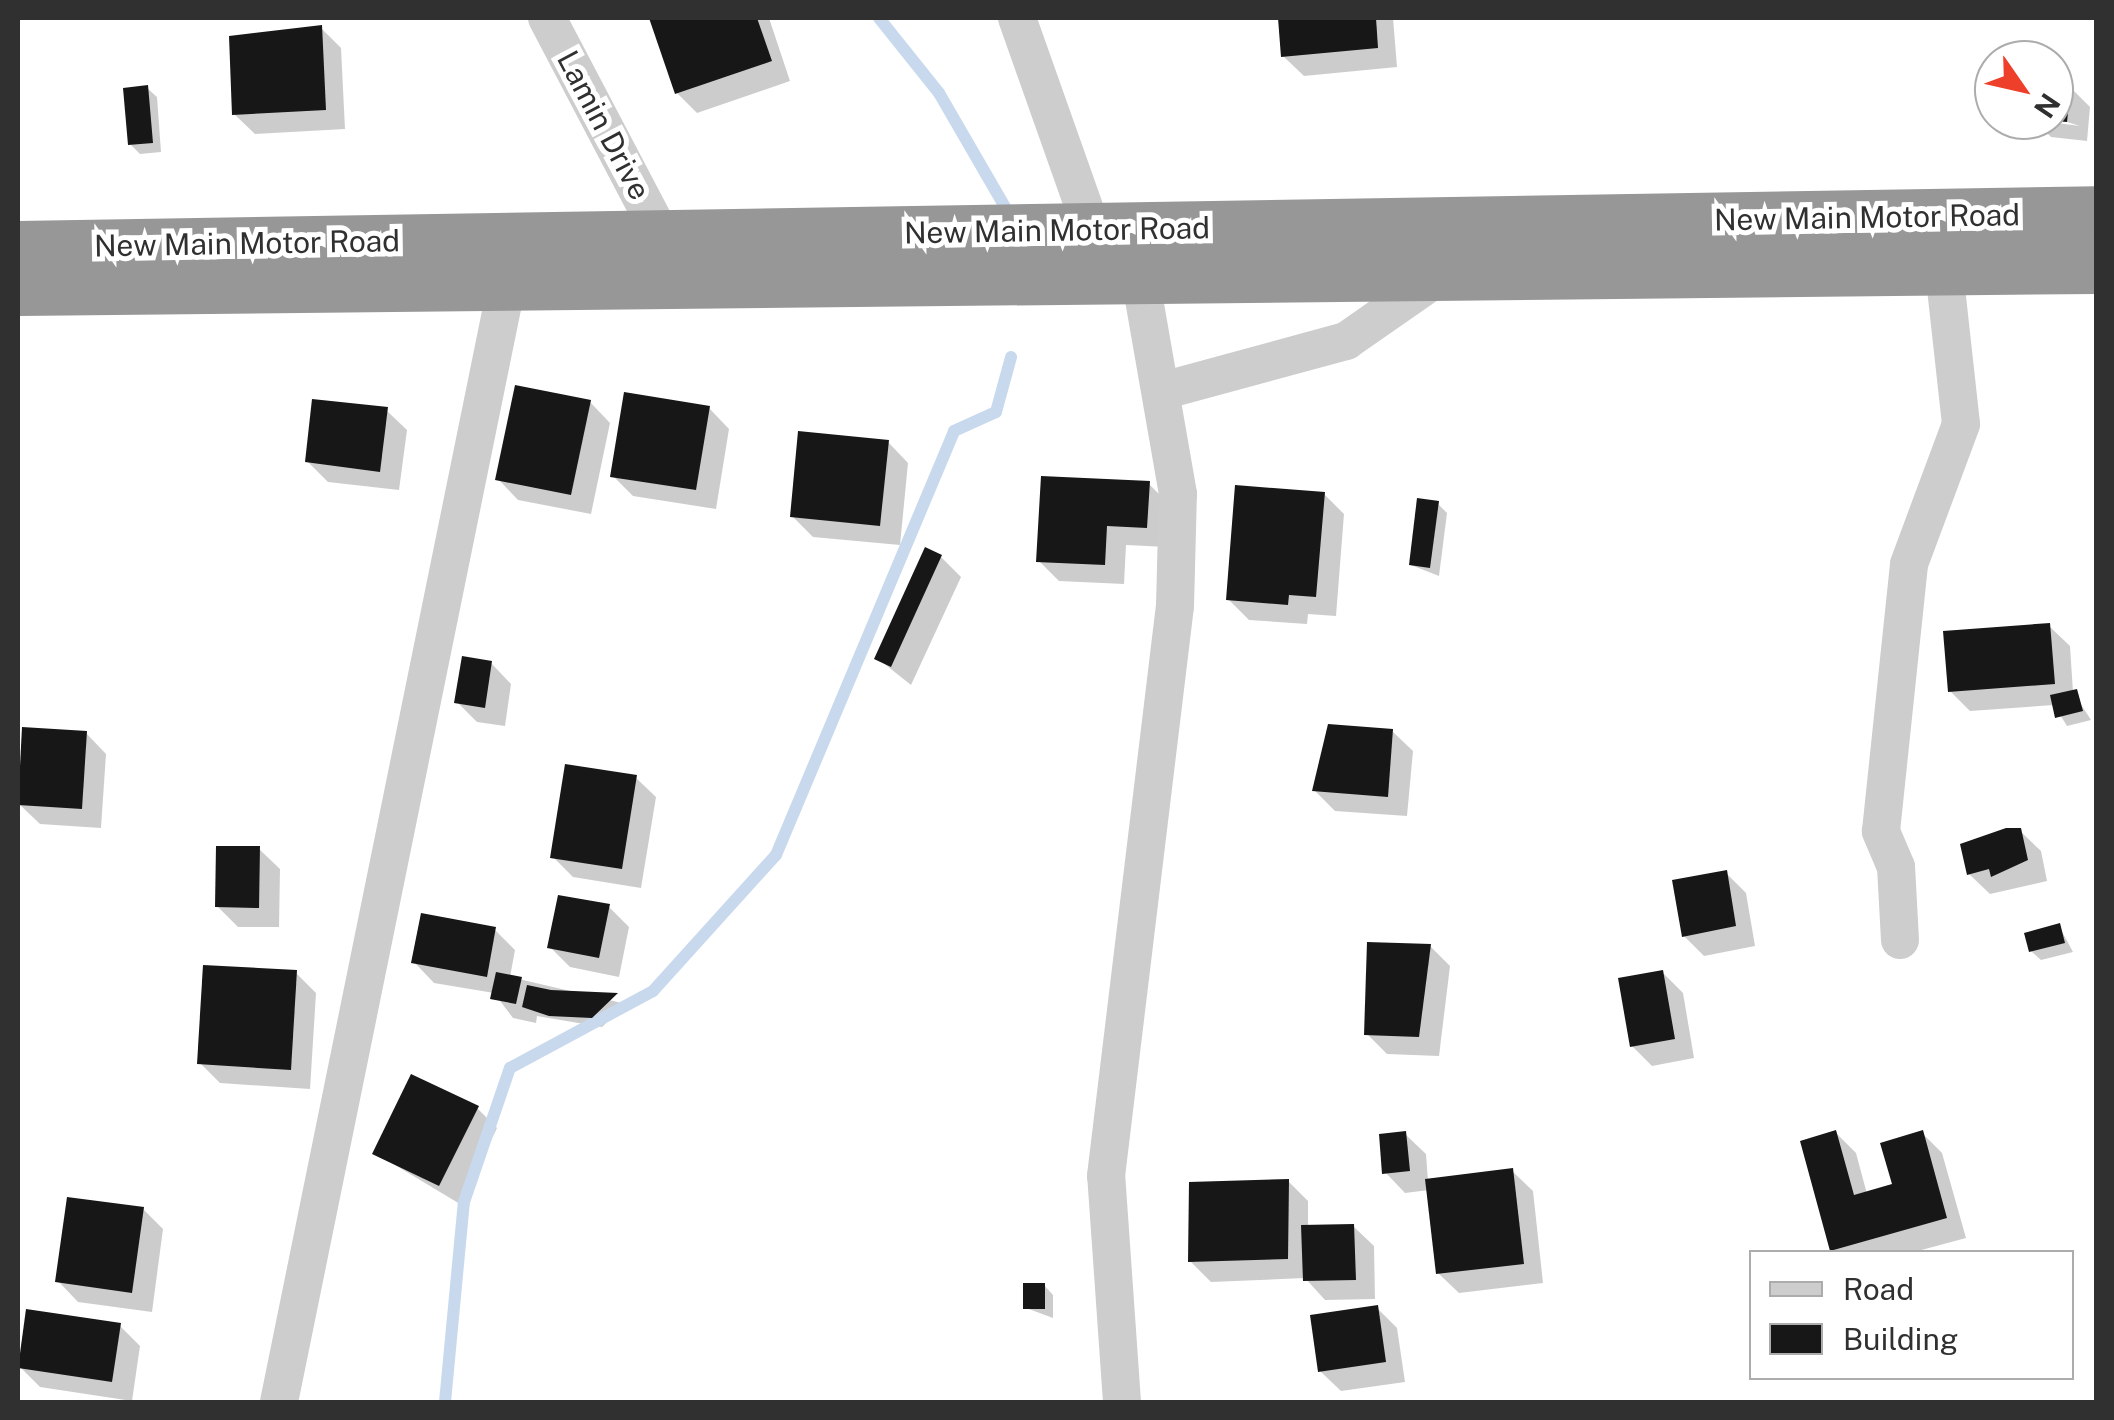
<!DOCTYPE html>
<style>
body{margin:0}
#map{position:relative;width:2114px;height:1420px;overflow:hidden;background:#fff;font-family:"Public Sans",sans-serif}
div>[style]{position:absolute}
.shadow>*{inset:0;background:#0003}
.stream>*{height:12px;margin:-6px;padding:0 6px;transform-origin:6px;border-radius:6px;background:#c8d9ee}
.building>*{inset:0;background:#171717}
.street>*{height:38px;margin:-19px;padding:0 19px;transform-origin:19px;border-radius:19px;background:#cdcdcd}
.highway>*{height:55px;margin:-27.5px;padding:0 27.5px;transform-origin:27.5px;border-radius:27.5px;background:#979797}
span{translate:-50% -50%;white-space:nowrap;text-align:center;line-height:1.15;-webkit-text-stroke:10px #fff;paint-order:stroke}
.street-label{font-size:30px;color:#303030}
.frame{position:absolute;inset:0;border:20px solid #303030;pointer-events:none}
.legend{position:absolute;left:1749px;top:1250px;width:325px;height:130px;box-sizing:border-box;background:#fff;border:2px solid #acacac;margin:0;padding:12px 18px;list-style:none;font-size:30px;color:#303030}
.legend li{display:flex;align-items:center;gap:20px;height:50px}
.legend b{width:50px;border:2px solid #acacac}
.north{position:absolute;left:1974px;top:40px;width:100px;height:100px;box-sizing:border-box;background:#fff;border:2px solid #acacac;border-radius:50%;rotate:124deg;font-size:28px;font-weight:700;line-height:40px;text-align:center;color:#303030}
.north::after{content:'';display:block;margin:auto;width:35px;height:45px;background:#ee3f2a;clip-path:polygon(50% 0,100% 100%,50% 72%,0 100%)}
</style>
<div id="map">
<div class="shadow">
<i style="clip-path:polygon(652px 18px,769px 18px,790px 81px,697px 113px,677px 93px)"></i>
<i style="clip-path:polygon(1280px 18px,1393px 18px,1397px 67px,1304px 76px,1283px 56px)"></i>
<i style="clip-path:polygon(321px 28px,341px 48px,345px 129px,255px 134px,234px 114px)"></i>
<i style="clip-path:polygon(2054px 85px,2070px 87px,2090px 107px,2087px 141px,2051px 137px,2034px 120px,2080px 126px,2054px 118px)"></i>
<i style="clip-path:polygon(147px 88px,157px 97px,161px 152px,140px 154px,130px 144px)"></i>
<i style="clip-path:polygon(590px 402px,610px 423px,591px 514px,518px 500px,498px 479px)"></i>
<i style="clip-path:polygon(709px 408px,729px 429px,716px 509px,633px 496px,613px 476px)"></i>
<i style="clip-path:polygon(386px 410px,407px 430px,399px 490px,328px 482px,307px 461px)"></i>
<i style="clip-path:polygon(888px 442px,908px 463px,900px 545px,813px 537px,793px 517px)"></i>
<i style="clip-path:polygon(1149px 484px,1169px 504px,1167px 547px,1126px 545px,1124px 584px,1059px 581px,1039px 561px)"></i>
<i style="clip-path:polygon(1324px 494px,1344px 514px,1336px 616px,1308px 614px,1307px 624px,1249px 620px,1229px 600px)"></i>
<i style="clip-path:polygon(1437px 503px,1447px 513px,1439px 576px,1411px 565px)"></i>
<i style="clip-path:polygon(941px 557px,961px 577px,911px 685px,877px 658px)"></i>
<i style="clip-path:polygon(2049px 626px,2070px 646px,2073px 692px,2091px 720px,2067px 726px,2054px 705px,1970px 711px,1950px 691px)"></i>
<i style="clip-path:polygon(491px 663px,511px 684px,505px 726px,477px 722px,457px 702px)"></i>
<i style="clip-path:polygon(1392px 731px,1413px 751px,1407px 816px,1335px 811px,1315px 791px)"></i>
<i style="clip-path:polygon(86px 733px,106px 754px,101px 828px,40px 824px,19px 804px)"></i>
<i style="clip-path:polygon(635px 777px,656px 797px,641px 888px,573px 877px,553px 857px)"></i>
<i style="clip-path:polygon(2020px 831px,2041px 851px,2047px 881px,1990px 894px,1969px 874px)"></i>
<i style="clip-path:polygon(259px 849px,280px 869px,279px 927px,238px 927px,217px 906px)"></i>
<i style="clip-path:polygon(1726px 873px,1746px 893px,1755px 946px,1704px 956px,1684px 936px)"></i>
<i style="clip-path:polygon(609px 907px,629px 927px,619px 977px,570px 967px,550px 947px)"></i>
<i style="clip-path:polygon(2059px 926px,2073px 952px,2041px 960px,2031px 951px)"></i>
<i style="clip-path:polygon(495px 930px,515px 950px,510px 977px,626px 1004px,602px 1027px,537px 1016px,536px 1023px,513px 1018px,494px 993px,434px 983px,414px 962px)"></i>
<i style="clip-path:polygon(1430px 946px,1450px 966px,1439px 1056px,1387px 1054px,1367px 1034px)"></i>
<i style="clip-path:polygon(296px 973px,316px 993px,310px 1089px,220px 1083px,200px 1063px)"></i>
<i style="clip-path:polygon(1663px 973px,1683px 993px,1694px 1058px,1652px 1066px,1632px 1046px)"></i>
<i style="clip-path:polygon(477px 1108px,497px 1128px,460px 1204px,375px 1153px)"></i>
<i style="clip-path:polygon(1836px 1133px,1856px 1153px,1867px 1194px,1895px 1186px,1922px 1133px,1942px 1153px,1966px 1238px,1914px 1252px,1835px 1252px)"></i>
<i style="clip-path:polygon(1405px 1134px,1426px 1154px,1428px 1181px,1512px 1171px,1533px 1191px,1543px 1283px,1459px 1293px,1438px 1273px,1429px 1190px,1405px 1193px,1385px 1172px)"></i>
<i style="clip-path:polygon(1288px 1181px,1308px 1201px,1308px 1227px,1353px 1226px,1374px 1246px,1375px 1299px,1325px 1300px,1305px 1278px,1211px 1282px,1190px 1261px)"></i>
<i style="clip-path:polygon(143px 1209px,163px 1229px,152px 1312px,78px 1302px,58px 1281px)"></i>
<i style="clip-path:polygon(1044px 1285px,1053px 1295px,1053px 1318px,1026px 1308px)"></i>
<i style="clip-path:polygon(1377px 1308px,1397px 1328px,1405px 1382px,1341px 1391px,1320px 1371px)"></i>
<i style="clip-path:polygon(120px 1326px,140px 1346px,132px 1401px,40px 1387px,20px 1367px)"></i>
</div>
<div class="stream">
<i style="left:879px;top:18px;width:96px;rotate:51.3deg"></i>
<i style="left:939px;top:93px;width:138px;rotate:59.9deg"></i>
<i style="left:445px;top:1402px;width:201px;rotate:-84.6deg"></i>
<i style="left:464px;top:1202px;width:142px;rotate:-71.1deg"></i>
<i style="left:510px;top:1068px;width:162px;rotate:-28.3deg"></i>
<i style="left:653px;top:991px;width:183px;rotate:-47.9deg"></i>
<i style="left:776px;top:855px;width:460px;rotate:-67.2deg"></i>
<i style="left:954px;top:431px;width:46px;rotate:-24.3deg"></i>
<i style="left:996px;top:412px;width:57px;rotate:-74.7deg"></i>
</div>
<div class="building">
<i style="clip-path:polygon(649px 18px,757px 18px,772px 61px,675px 94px)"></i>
<i style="clip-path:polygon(1278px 18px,1376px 18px,1378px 48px,1281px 57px)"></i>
<i style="clip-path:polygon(322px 25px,326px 110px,232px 115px,229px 36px)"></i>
<i style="clip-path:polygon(2054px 83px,2071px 84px,2067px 122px,2054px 121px)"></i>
<i style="clip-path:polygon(148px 85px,153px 143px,128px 145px,123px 88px)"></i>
<i style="clip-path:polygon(515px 385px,591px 400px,571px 495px,495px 480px)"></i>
<i style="clip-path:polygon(624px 392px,710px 406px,696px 490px,610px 477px)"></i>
<i style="clip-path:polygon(312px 399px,388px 407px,380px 472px,305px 462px)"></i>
<i style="clip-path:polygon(798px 431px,889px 440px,880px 526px,790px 517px)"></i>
<i style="clip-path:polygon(1041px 476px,1150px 481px,1147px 528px,1107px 526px,1105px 565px,1036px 562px)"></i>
<i style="clip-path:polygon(1235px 485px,1325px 492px,1316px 597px,1289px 595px,1288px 605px,1226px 600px)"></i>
<i style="clip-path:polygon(1417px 498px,1439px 501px,1430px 568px,1409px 565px)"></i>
<i style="clip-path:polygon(925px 547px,942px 555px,891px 667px,874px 659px)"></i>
<i style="clip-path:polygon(2050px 623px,2055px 684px,1948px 692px,1943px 631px)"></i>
<i style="clip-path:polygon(462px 656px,492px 661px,485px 708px,454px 703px)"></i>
<i style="clip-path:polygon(2077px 689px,2083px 711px,2055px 718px,2050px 695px)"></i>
<i style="clip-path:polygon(1328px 724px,1393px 729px,1388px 797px,1312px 791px)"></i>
<i style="clip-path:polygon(22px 727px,87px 731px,82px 809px,18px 805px)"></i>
<i style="clip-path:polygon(565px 764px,637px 775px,622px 869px,550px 858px)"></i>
<i style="clip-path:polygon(2006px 828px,2021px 828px,2028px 860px,1991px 877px,1989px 869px,1967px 875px,1960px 844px)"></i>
<i style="clip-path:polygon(216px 846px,260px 846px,259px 908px,215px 907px)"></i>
<i style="clip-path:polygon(1727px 870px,1736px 926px,1682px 937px,1672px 880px)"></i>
<i style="clip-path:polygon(558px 895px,610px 904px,599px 958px,547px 948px)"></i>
<i style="clip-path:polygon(421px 913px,496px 927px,487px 977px,411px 963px)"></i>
<i style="clip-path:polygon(2060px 923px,2065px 943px,2029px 952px,2024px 933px)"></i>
<i style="clip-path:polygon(1367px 942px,1431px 944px,1419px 1037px,1364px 1035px)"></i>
<i style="clip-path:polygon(203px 965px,297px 970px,291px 1070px,197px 1064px)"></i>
<i style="clip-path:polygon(1663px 970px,1675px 1039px,1630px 1047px,1618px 978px)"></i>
<i style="clip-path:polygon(496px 972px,522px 977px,516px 1004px,490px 999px)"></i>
<i style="clip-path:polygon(527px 985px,551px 990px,618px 993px,592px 1018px,549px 1016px,522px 1007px)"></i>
<i style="clip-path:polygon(411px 1074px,479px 1106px,439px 1186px,372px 1154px)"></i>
<i style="clip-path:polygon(1836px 1130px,1854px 1195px,1892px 1184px,1880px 1143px,1923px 1130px,1947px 1218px,1830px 1251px,1800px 1141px)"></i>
<i style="clip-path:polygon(1406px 1131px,1410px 1171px,1382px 1174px,1379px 1134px)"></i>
<i style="clip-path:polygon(1513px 1168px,1524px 1264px,1436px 1274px,1425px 1179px)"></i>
<i style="clip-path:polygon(1289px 1179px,1288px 1259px,1188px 1262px,1189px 1182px)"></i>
<i style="clip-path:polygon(67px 1197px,144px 1207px,132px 1293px,55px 1282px)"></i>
<i style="clip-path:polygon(1354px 1224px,1356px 1280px,1303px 1281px,1301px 1225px)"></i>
<i style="clip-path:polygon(1023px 1283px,1045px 1283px,1045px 1309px,1023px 1309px)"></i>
<i style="clip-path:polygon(1378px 1305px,1386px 1362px,1318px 1372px,1310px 1315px)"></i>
<i style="clip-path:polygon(26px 1309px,121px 1323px,112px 1382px,18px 1368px)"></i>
</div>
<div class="street">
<i style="left:547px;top:18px;width:243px;rotate:62.3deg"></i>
<i style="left:1017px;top:18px;width:225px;rotate:70.5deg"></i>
<i style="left:1162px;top:391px;width:191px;rotate:-15.2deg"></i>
<i style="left:1346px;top:341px;width:117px;rotate:-34.9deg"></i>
<i style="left:1900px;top:940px;width:73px;rotate:-93.1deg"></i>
<i style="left:1896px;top:867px;width:39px;rotate:-113deg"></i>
<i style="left:1881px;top:831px;width:268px;rotate:-84deg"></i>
<i style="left:1909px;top:564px;width:149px;rotate:-69.6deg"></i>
<i style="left:1961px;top:424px;width:156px;rotate:-96.3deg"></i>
<i style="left:279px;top:1402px;width:1147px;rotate:-78.48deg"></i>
<i style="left:1122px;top:1402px;width:227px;rotate:-94deg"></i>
<i style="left:1106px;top:1176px;width:574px;rotate:-83.1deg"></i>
<i style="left:1175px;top:606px;width:112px;rotate:-88.5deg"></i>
<i style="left:1178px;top:494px;width:227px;rotate:-99.9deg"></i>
</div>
<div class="highway">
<i style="left:18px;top:248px;width:2078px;rotate:-0.96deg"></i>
<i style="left:18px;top:288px;width:2078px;rotate:-0.61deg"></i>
</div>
<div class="street-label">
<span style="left:604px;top:125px;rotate:62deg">Lamin Drive</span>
<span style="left:1867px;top:217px;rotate:-1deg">New Main Motor Road</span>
<span style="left:1057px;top:230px;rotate:-1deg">New Main Motor Road</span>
<span style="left:247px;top:243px;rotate:-1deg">New Main Motor Road</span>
</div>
<div class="frame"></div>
<ul class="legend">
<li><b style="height:12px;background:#cdcdcd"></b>Road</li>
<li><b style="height:28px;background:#171717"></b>Building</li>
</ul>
<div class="north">N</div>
</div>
